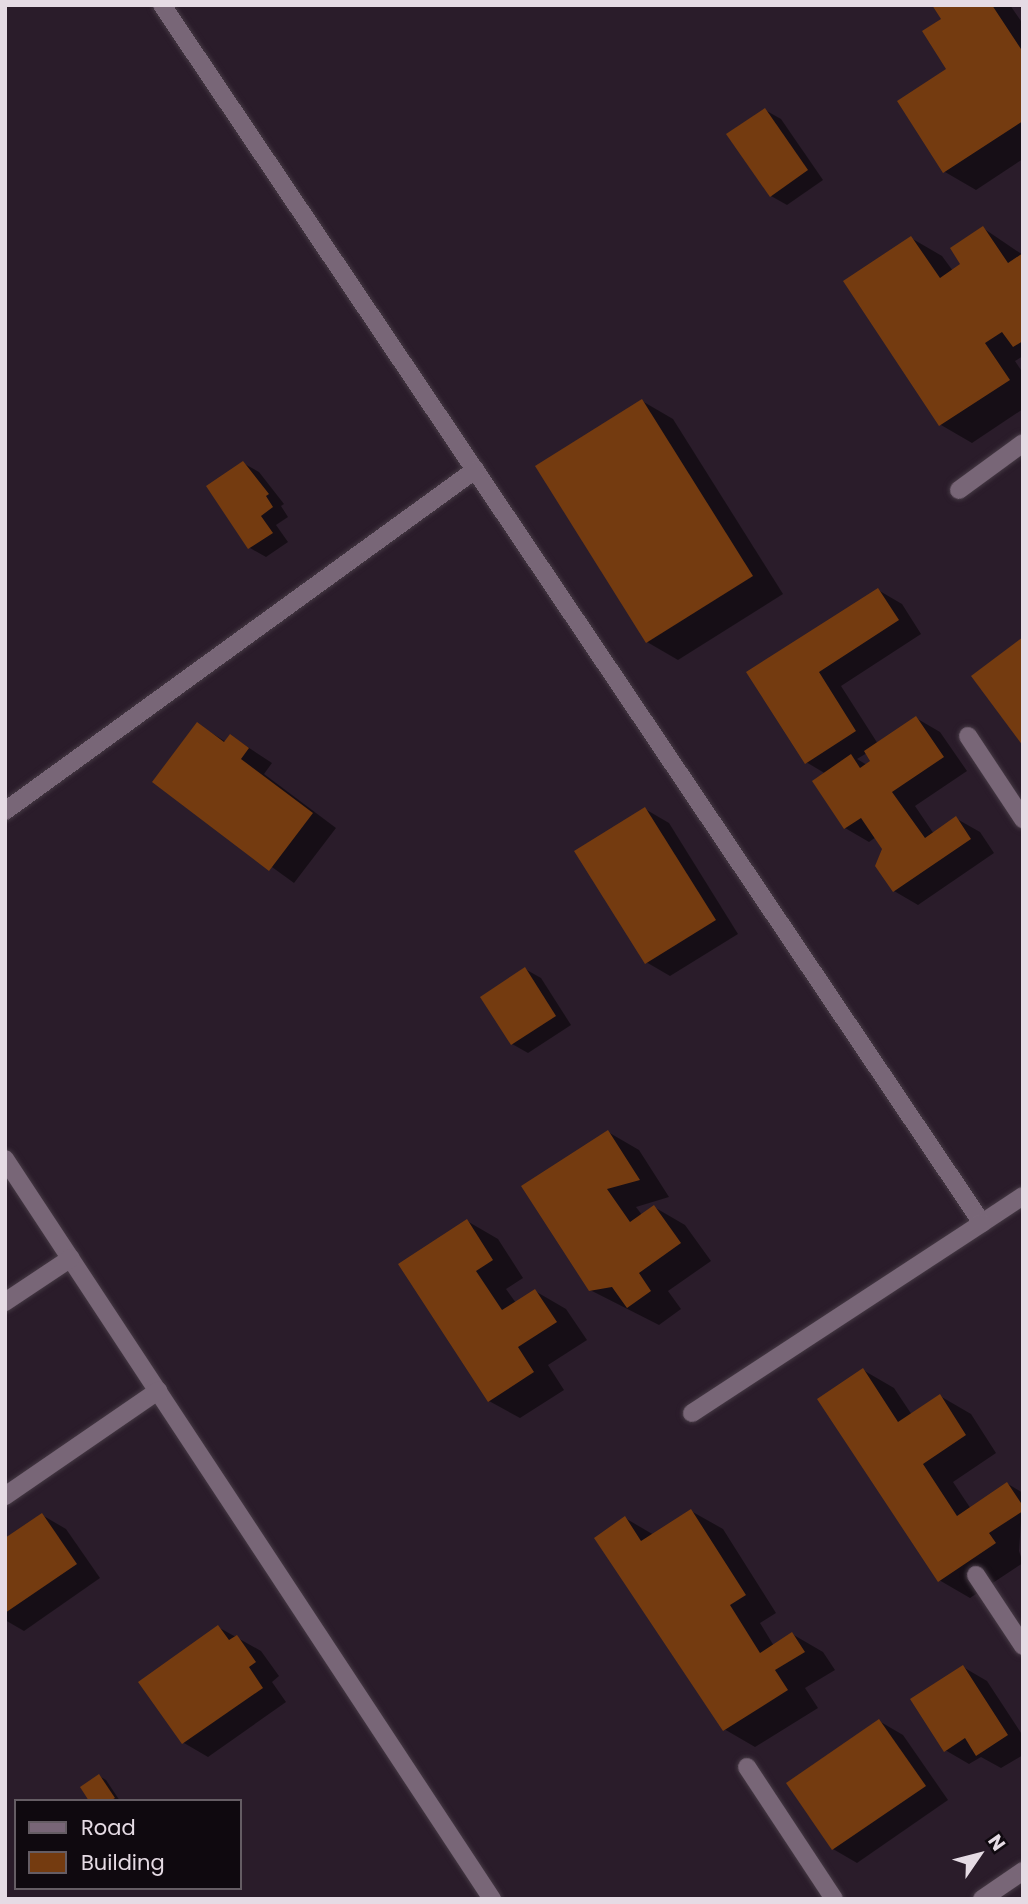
<!DOCTYPE html>
<style>
body{margin:0}
#map{position:relative;width:1028px;height:1904px;overflow:hidden;background:#2a1c2a;font-family:Poppins,sans-serif}
div>[style]{position:absolute}
.shadow>*{inset:0;background:#0007}
.building>*{inset:0;background:#743b10}
.roads{filter:drop-shadow(0 0 2px #453944) drop-shadow(0 0 2px #453944)}
.minor>*{height:18px;margin:-9px;padding:0 9px;transform-origin:9px;border-radius:9px;background:#786677}
span{translate:-50% -50%;white-space:nowrap;text-align:center;line-height:1.15;-webkit-text-stroke:6px #0f090f;paint-order:stroke}
.frame{position:absolute;inset:0;border:7px solid #e5dbe4;pointer-events:none}
.legend{position:absolute;left:14px;top:1799px;width:228px;height:91px;box-sizing:border-box;background:#0f090f;border:2px solid #655d64;margin:0;padding:9px 12px;list-style:none;font-size:21px;color:#e5dbe4}
.legend li{display:flex;align-items:center;gap:14px;height:35px}
.legend b{width:35px;border:2px solid #655d64}
.north{position:absolute;left:944px;top:1820px;width:70px;height:70px;-webkit-text-stroke:5px #0f090f;paint-order:stroke;rotate:55deg;font-size:19px;font-weight:700;line-height:28px;text-align:center;color:#e5dbe4}
.north::after{content:'';display:block;margin:auto;width:24px;height:32px;background:#e5dbe4;clip-path:polygon(50% 0,100% 100%,50% 72%,0 100%)}
</style>
<div id="map">
<div class="shadow">
<i style="clip-path:polygon(934px 5px,1010px 5px,1023px 24px,1023px 159px,976px 190px,945px 172px,949px 69px,944px 20px)"></i>
<i style="clip-path:polygon(765px 110px,781px 119px,823px 180px,787px 205px,771px 196px)"></i>
<i style="clip-path:polygon(983px 228px,1023px 255px,1023px 356px,1015px 361px,1023px 373px,1023px 409px,972px 443px,941px 425px,911px 238px,942px 256px,953px 271px,963px 265px)"></i>
<i style="clip-path:polygon(642px 401px,673px 419px,783px 594px,678px 660px,647px 642px)"></i>
<i style="clip-path:polygon(243px 463px,259px 472px,284px 504px,281px 506px,288px 517px,276px 525px,288px 542px,266px 557px,250px 548px,208px 486px)"></i>
<i style="clip-path:polygon(evenodd,878px 590px,902px 604px,921px 634px,841px 686px,878px 744px,916px 718px,940px 732px,967px 771px,915px 806px,934px 834px,957px 819px,980px 832px,994px 853px,918px 905px,894px 891px,884px 849px,876px 837px,869px 842px,845px 828px,826px 774px,806px 762px,748px 672px,878px 590px,867px 753px,873px 761px,867px 765px,857px 759px,867px 753px)"></i>
<i style="clip-path:polygon(197px 724px,226px 742px,231px 736px,272px 763px,264px 774px,336px 828px,294px 883px,155px 782px)"></i>
<i style="clip-path:polygon(645px 809px,669px 823px,738px 934px,670px 976px,646px 962px)"></i>
<i style="clip-path:polygon(525px 969px,541px 978px,571px 1025px,528px 1053px,512px 1044px)"></i>
<i style="clip-path:polygon(608px 1132px,639px 1150px,669px 1197px,636px 1207px,642px 1215px,654px 1207px,685px 1225px,711px 1261px,668px 1291px,681px 1309px,659px 1325px,590px 1290px)"></i>
<i style="clip-path:polygon(467px 1221px,498px 1239px,523px 1278px,506px 1289px,516px 1303px,535px 1291px,566px 1309px,587px 1340px,548px 1365px,564px 1390px,520px 1418px,489px 1401px)"></i>
<i style="clip-path:polygon(863px 1370px,894px 1388px,912px 1415px,940px 1396px,971px 1414px,996px 1453px,953px 1482px,971px 1509px,1008px 1484px,1023px 1493px,1019px 1551px,1023px 1563px,970px 1598px,939px 1580px)"></i>
<i style="clip-path:polygon(691px 1511px,723px 1529px,776px 1613px,760px 1623px,774px 1646px,792px 1634px,823px 1652px,835px 1670px,805px 1688px,818px 1708px,755px 1747px,724px 1729px,625px 1518px,654px 1535px)"></i>
<i style="clip-path:polygon(42px 1515px,66px 1529px,100px 1578px,24px 1631px,5px 1620px,5px 1540px)"></i>
<i style="clip-path:polygon(218px 1627px,261px 1651px,279px 1676px,272px 1682px,286px 1702px,208px 1757px,184px 1743px,140px 1682px)"></i>
<i style="clip-path:polygon(963px 1667px,987px 1681px,1023px 1736px,1023px 1755px,1001px 1768px,981px 1757px,969px 1764px,945px 1750px)"></i>
<i style="clip-path:polygon(879px 1721px,903px 1735px,948px 1800px,857px 1863px,833px 1849px,788px 1783px)"></i>
<i style="clip-path:polygon(99px 1776px,106px 1780px,120px 1801px,91px 1801px)"></i>
</div>
<div class="building">
<i style="clip-path:polygon(932px 5px,992px 5px,1023px 52px,1023px 121px,943px 173px,897px 101px,946px 69px,922px 31px,941px 19px)"></i>
<i style="clip-path:polygon(765px 108px,808px 170px,770px 197px,726px 134px)"></i>
<i style="clip-path:polygon(983px 226px,1008px 263px,1023px 253px,1023px 341px,1013px 347px,1002px 332px,985px 343px,1010px 380px,939px 426px,843px 281px,911px 236px,940px 278px,960px 264px,950px 248px)"></i>
<i style="clip-path:polygon(642px 399px,753px 576px,646px 643px,535px 466px)"></i>
<i style="clip-path:polygon(243px 461px,269px 494px,266px 496px,273px 507px,261px 516px,273px 533px,248px 549px,206px 486px)"></i>
<i style="clip-path:polygon(878px 588px,899px 620px,819px 672px,856px 731px,805px 764px,746px 672px)"></i>
<i style="clip-path:polygon(1023px 637px,1023px 746px,971px 676px)"></i>
<i style="clip-path:polygon(916px 716px,944px 757px,892px 792px,925px 838px,956px 816px,971px 839px,893px 892px,875px 866px,882px 849px,861px 818px,844px 829px,812px 781px,851px 754px,860px 768px,870px 761px,864px 751px)"></i>
<i style="clip-path:polygon(197px 722px,224px 742px,230px 734px,249px 748px,241px 759px,313px 813px,269px 871px,152px 782px)"></i>
<i style="clip-path:polygon(645px 807px,716px 920px,645px 964px,574px 851px)"></i>
<i style="clip-path:polygon(525px 967px,556px 1016px,511px 1045px,480px 997px)"></i>
<i style="clip-path:polygon(608px 1130px,640px 1180px,607px 1189px,630px 1222px,654px 1205px,681px 1243px,639px 1273px,651px 1291px,627px 1308px,612px 1287px,589px 1291px,521px 1186px)"></i>
<i style="clip-path:polygon(467px 1219px,493px 1260px,476px 1271px,502px 1310px,535px 1289px,557px 1322px,518px 1347px,534px 1372px,488px 1402px,398px 1264px)"></i>
<i style="clip-path:polygon(863px 1368px,898px 1422px,940px 1394px,966px 1435px,923px 1464px,957px 1516px,1007px 1482px,1023px 1506px,1023px 1511px,989px 1533px,996px 1543px,938px 1582px,817px 1399px)"></i>
<i style="clip-path:polygon(691px 1509px,746px 1595px,730px 1605px,760px 1653px,792px 1632px,805px 1652px,775px 1670px,788px 1690px,723px 1731px,594px 1538px,625px 1516px,641px 1541px)"></i>
<i style="clip-path:polygon(42px 1513px,77px 1564px,5px 1613px,5px 1538px)"></i>
<i style="clip-path:polygon(218px 1625px,229px 1640px,237px 1635px,256px 1662px,249px 1667px,263px 1688px,182px 1744px,138px 1682px)"></i>
<i style="clip-path:polygon(963px 1665px,1008px 1735px,976px 1756px,965px 1738px,944px 1752px,910px 1699px)"></i>
<i style="clip-path:polygon(879px 1719px,926px 1786px,832px 1850px,786px 1783px)"></i>
<i style="clip-path:polygon(99px 1774px,115px 1798px,110px 1801px,89px 1801px,80px 1787px)"></i>
</div>
<div class="roads">
<div class="minor">
<i style="left:162px;top:5px;width:1468px;rotate:56.05deg"></i>
<i style="left:982px;top:1223px;width:49px;rotate:-33.4deg"></i>
<i style="left:959px;top:490px;width:79px;rotate:-36.3deg"></i>
<i style="left:968px;top:736px;width:100px;rotate:56.5deg"></i>
<i style="left:5px;top:811px;width:581px;rotate:-35.96deg"></i>
<i style="left:5px;top:1159px;width:886px;rotate:56.65deg"></i>
<i style="left:5px;top:1302px;width:79px;rotate:-33.7deg"></i>
<i style="left:692px;top:1413px;width:347px;rotate:-33.2deg"></i>
<i style="left:5px;top:1496px;width:186px;rotate:-34.5deg"></i>
<i style="left:976px;top:1575px;width:85px;rotate:56.5deg"></i>
<i style="left:747px;top:1767px;width:158px;rotate:56.6deg"></i>
<i style="left:982px;top:1899px;width:50px;rotate:-34.3deg"></i>
</div>
</div>
<div class="frame"></div>
<ul class="legend">
<li><b style="height:9px;background:#786677"></b>Road</li>
<li><b style="height:19px;background:#743b10"></b>Building</li>
</ul>
<div class="north">N</div>
</div>
